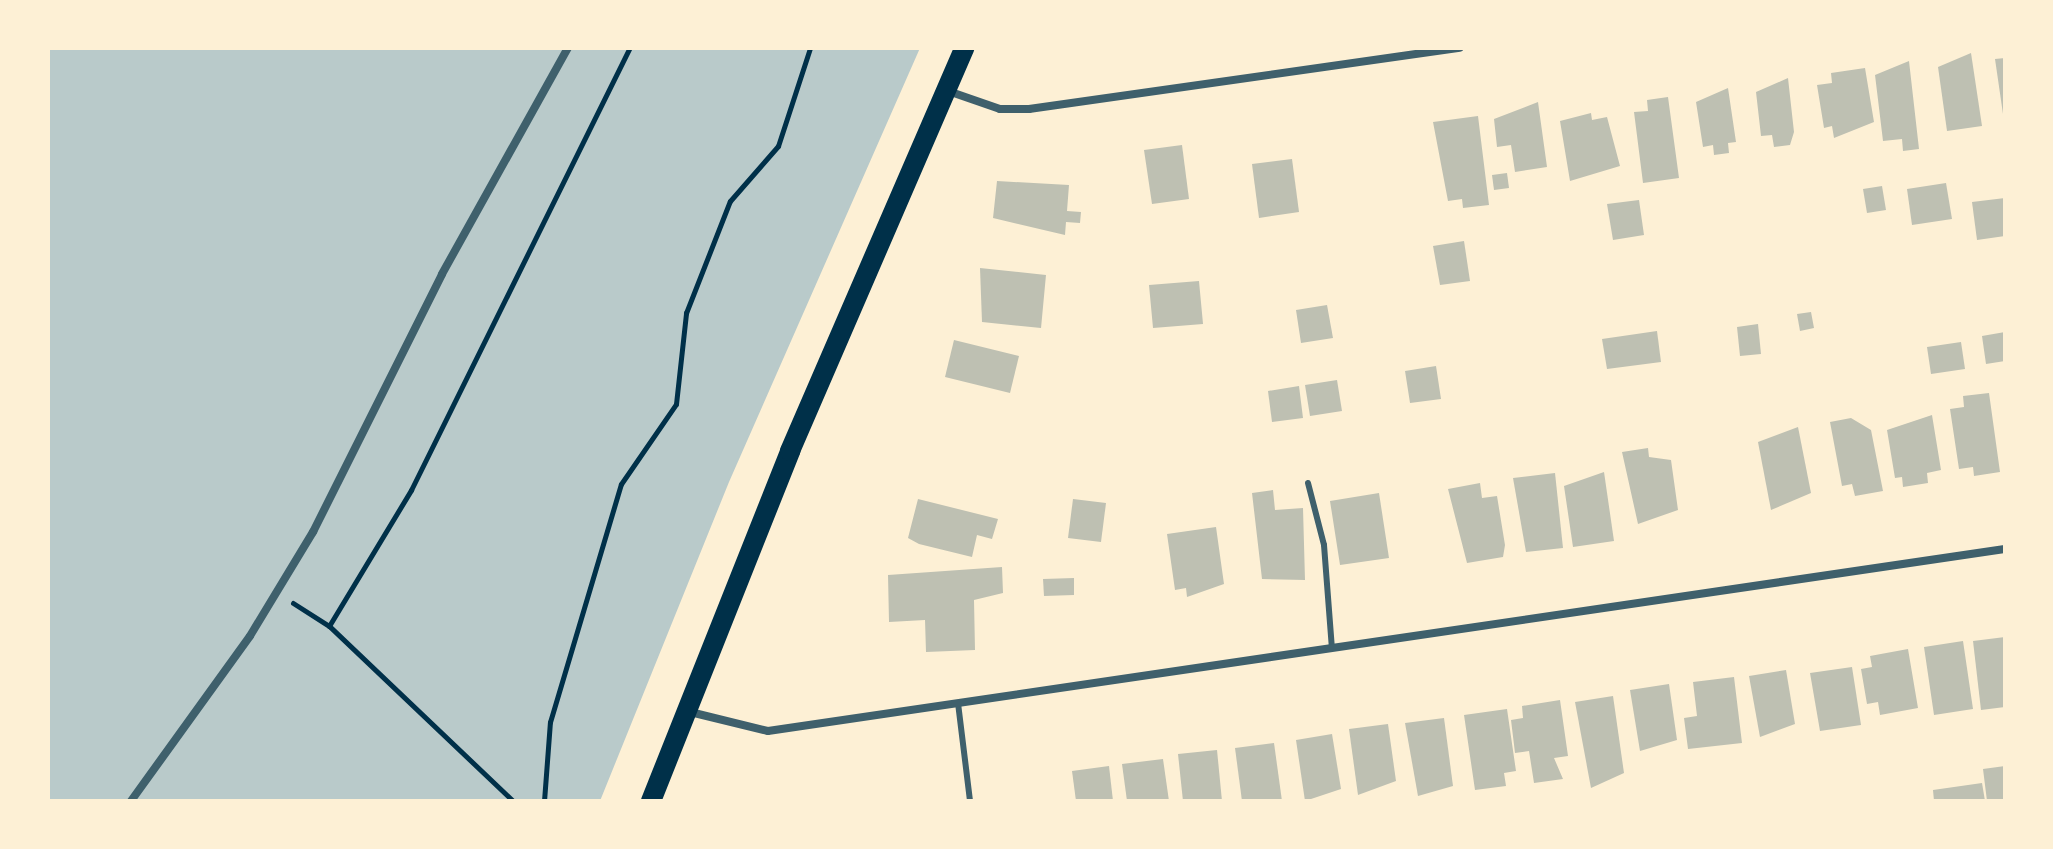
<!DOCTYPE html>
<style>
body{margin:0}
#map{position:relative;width:2053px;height:849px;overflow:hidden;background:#fdf0d5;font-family:Figtree,sans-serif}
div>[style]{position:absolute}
.green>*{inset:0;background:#b9caca}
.building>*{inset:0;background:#bec0b2}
.path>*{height:5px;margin:-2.5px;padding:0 2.5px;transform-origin:2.5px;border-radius:2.5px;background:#003049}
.service>*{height:6px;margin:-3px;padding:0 3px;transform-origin:3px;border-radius:3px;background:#3f606c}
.minor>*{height:8px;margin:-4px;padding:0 4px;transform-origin:4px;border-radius:4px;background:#3f606c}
.primary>*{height:20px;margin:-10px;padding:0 10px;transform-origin:10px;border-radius:10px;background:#003049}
span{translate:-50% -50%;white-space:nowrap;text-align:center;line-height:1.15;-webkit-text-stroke:8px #fdf0d5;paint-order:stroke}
.frame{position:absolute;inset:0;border:50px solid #fdf0d5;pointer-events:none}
</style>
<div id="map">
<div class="green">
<i style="clip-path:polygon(48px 48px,920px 48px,729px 482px,600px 801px,48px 801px)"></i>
</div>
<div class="building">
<i style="clip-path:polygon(1971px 53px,1982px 126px,1947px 131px,1938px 67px)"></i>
<i style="clip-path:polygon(2005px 58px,2005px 114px,2003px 114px,1995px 59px)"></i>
<i style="clip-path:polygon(1909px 61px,1919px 149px,1903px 151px,1902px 139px,1883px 141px,1875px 75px)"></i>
<i style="clip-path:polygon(1865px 68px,1874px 122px,1834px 138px,1832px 126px,1824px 128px,1817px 85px,1832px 83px,1831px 73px)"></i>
<i style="clip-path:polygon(1788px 78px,1794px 132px,1790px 145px,1774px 147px,1772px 135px,1761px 136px,1756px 92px)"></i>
<i style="clip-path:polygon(1728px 88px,1736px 142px,1728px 143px,1729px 153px,1714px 155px,1713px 145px,1703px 147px,1696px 102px)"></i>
<i style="clip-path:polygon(1668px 97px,1679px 178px,1643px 183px,1634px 112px,1648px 111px,1647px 100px)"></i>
<i style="clip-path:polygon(1538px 102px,1547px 167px,1515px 172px,1511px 145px,1497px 147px,1494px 119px)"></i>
<i style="clip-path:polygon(1591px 113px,1592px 120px,1607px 117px,1620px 166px,1570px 181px,1560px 121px)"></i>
<i style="clip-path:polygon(1478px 116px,1489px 205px,1463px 208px,1462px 199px,1448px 201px,1433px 122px)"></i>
<i style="clip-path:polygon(1182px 145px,1189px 199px,1152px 204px,1144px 150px)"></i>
<i style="clip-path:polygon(1292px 159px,1299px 212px,1259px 218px,1252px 164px)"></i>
<i style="clip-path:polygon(1507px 173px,1509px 188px,1494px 190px,1492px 175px)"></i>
<i style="clip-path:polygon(997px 181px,1069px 185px,1067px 211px,1081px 212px,1080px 223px,1066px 222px,1065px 235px,993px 218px)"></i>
<i style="clip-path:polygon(1946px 183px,1952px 219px,1912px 225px,1907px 189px)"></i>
<i style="clip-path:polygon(1882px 186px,1886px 210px,1867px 213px,1863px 189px)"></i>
<i style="clip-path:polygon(2005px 198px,2005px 236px,1977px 240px,1972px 202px)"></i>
<i style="clip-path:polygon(1639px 200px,1644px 235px,1613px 240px,1607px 204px)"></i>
<i style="clip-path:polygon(1464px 241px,1470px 281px,1440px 285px,1433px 246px)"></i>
<i style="clip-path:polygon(980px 268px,1046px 275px,1041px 328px,982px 322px)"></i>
<i style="clip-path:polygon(1199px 281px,1203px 324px,1153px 328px,1149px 285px)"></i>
<i style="clip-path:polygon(1327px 305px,1333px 338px,1301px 343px,1296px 310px)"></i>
<i style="clip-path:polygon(1811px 312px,1814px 328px,1800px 331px,1797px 314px)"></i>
<i style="clip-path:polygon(1758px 324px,1761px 354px,1740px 356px,1737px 327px)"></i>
<i style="clip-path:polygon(1657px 331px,1661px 362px,1607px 369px,1602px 339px)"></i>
<i style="clip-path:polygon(2005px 332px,2005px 361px,1986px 364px,1982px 336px)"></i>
<i style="clip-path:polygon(954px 340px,1019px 356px,1010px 393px,945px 377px)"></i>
<i style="clip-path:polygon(1961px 342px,1965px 369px,1931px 374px,1927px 347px)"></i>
<i style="clip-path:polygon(1436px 366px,1441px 399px,1410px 403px,1405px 371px)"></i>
<i style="clip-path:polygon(1337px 380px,1342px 411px,1310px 416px,1305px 385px)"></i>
<i style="clip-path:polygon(1299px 386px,1303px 418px,1272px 422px,1268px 391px)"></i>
<i style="clip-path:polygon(1989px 393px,2000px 472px,1974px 476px,1973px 467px,1959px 469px,1950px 409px,1964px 407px,1963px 396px)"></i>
<i style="clip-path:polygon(1932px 415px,1941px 470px,1927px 473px,1928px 483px,1903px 487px,1902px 477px,1895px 478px,1887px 430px)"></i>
<i style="clip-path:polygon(1851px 418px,1871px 430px,1883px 491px,1855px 496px,1852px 484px,1842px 486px,1830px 422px)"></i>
<i style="clip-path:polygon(1798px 427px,1811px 493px,1771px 510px,1758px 442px)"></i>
<i style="clip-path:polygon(1648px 448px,1649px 457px,1671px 460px,1678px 510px,1638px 524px,1622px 452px)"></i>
<i style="clip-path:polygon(1604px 472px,1614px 541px,1573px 547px,1564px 486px)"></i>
<i style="clip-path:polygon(1555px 473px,1563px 548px,1526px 552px,1513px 478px)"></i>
<i style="clip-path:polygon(1480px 483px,1482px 498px,1497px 496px,1505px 545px,1503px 557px,1467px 563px,1448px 489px)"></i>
<i style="clip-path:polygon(1273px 490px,1275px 510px,1303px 508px,1305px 580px,1262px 579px,1252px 493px)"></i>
<i style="clip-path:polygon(1379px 493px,1389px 558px,1340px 565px,1330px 501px)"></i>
<i style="clip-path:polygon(918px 499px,998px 519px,992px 539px,977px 535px,972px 557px,919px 544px,908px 538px)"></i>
<i style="clip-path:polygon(1073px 499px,1106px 503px,1101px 542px,1068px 538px)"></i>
<i style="clip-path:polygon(1216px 527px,1224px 584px,1187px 597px,1186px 588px,1175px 590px,1167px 534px)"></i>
<i style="clip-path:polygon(1002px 567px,1003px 593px,974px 600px,975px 650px,926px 652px,925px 620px,889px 622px,888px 575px)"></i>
<i style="clip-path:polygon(1074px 578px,1074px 595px,1044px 596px,1043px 579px)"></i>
<i style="clip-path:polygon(2005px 637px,2005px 707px,1981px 710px,1973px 641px)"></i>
<i style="clip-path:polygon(1963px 641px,1973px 709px,1934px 715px,1924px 647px)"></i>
<i style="clip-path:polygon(1908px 649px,1918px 708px,1880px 715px,1878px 702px,1867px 704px,1861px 669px,1872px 667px,1870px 656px)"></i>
<i style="clip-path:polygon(1852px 667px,1861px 725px,1820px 731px,1810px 673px)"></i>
<i style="clip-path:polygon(1786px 670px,1795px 724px,1760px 737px,1749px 676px)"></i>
<i style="clip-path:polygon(1734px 677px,1742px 743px,1688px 749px,1684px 718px,1697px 716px,1693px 682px)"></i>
<i style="clip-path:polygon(1669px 684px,1677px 740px,1640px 751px,1630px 690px)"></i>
<i style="clip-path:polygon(1613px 696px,1624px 773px,1591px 788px,1575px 702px)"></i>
<i style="clip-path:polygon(1560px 700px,1568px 756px,1554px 758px,1563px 779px,1534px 783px,1529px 751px,1515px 753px,1511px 720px,1523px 718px,1522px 706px)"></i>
<i style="clip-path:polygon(1507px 709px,1516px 771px,1504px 773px,1506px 786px,1475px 790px,1464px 715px)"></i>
<i style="clip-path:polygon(1444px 718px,1453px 786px,1418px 796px,1405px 723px)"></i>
<i style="clip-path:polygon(1388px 724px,1396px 781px,1358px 795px,1349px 729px)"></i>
<i style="clip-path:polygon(1332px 734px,1341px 789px,1305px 801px,1296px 740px)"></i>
<i style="clip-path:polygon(1274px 743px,1282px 801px,1242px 801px,1235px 748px)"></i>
<i style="clip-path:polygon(1217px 750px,1222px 801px,1183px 801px,1178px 754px)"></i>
<i style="clip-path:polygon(1163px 759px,1169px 801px,1127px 801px,1122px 764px)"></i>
<i style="clip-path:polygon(1109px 766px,1113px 801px,1076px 801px,1072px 771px)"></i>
<i style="clip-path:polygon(2005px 766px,2005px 801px,1987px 801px,1983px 769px)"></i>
<i style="clip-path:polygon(1982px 783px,1985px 801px,1934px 801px,1933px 790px)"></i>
</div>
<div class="path">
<i style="left:293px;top:603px;width:43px;rotate:32.6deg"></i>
<i style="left:513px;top:801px;width:254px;rotate:-136.4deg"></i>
<i style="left:329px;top:626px;width:159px;rotate:-58.9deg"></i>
<i style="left:411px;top:490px;width:493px;rotate:-63.7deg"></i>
<i style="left:544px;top:801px;width:79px;rotate:-85.7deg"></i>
<i style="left:550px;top:722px;width:248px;rotate:-73.4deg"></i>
<i style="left:621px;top:484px;width:97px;rotate:-55.5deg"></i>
<i style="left:676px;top:404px;width:92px;rotate:-83.7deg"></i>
<i style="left:686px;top:313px;width:120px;rotate:-68.6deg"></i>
<i style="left:730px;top:201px;width:73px;rotate:-48.9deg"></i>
<i style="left:778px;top:146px;width:103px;rotate:-71.9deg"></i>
</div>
<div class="service">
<i style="left:1308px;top:483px;width:64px;rotate:75.5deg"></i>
<i style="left:1324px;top:545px;width:103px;rotate:85.6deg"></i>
<i style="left:958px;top:703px;width:99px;rotate:83deg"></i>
</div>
<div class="minor">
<i style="left:948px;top:91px;width:55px;rotate:19.1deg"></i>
<i style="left:1000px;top:109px;width:29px"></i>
<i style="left:1029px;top:109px;width:435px;rotate:-8.1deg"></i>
<i style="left:686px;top:711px;width:84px;rotate:13.7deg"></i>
<i style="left:768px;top:731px;width:1250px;rotate:-8.37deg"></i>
<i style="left:131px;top:801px;width:203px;rotate:-54.2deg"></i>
<i style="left:250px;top:636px;width:122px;rotate:-58.8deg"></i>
<i style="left:313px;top:532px;width:288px;rotate:-63.4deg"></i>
<i style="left:442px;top:274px;width:259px;rotate:-60.9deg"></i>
</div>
<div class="primary">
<i style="left:651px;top:801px;width:377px;rotate:-68.3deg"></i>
<i style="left:790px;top:451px;width:439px;rotate:-66.6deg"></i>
</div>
<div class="frame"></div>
</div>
